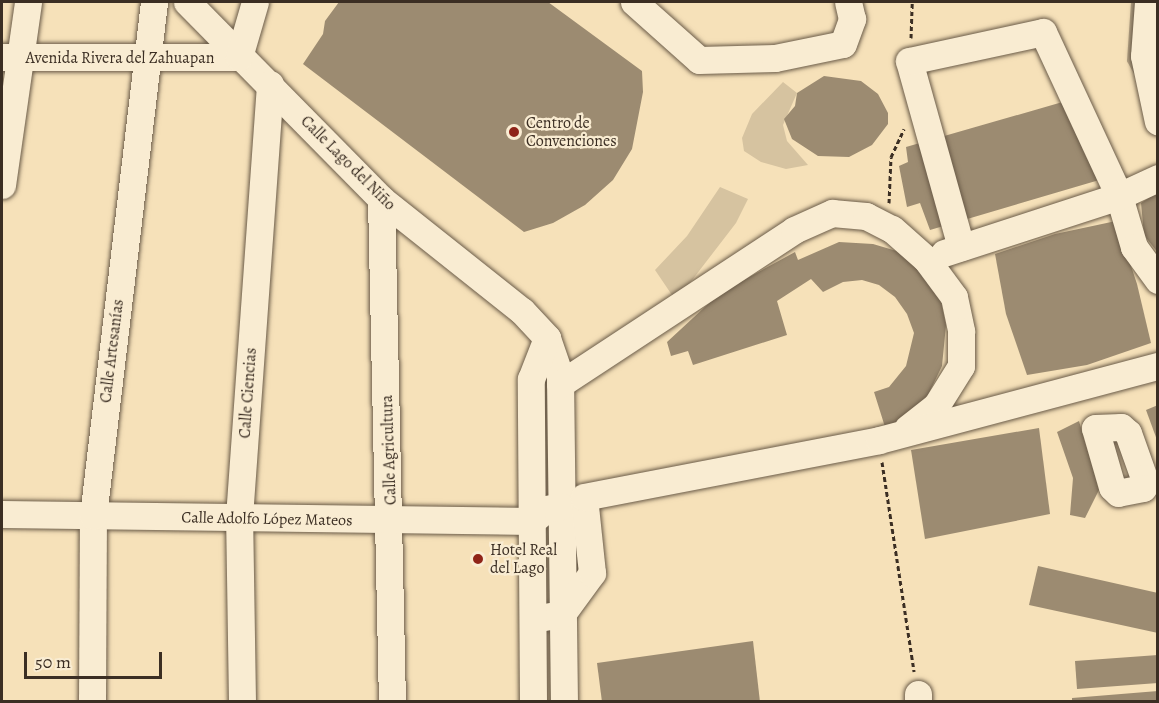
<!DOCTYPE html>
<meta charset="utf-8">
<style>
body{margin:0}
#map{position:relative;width:1159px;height:703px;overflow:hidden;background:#f6e1b9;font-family:Alegreya,serif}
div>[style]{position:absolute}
.green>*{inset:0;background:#d6c3a0}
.stream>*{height:5px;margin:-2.5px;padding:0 2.5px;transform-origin:2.5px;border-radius:2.5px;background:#b6a486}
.building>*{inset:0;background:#9c8b71}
.path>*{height:3px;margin-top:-1.5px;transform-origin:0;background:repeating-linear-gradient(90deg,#3b2e23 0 4.5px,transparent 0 7.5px)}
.roads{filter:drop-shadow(0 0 2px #6a5b48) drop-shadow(0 0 2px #6a5b48)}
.minor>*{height:27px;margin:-13.5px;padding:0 13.5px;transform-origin:13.5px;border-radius:13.5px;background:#f9ecd2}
.dots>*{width:16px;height:16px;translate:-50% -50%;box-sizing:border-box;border:3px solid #f9ecd2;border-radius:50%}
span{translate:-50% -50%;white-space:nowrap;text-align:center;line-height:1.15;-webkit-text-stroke:4.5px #f9ecd2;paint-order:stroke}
.street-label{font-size:16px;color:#3b2e23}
.poi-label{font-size:16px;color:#3b2e23}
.left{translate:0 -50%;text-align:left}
.frame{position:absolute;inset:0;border:3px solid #3b2e23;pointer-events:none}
.scale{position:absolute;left:24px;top:652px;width:138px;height:27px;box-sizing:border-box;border:3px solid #3b2e23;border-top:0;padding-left:8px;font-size:18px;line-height:21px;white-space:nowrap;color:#3b2e23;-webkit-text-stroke:4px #f9ecd2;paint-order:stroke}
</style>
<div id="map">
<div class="green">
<i style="clip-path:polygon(783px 82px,797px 93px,783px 125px,787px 141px,808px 165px,786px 169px,761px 162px,744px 151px,742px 138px,752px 114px)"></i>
<i style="clip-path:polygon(720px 187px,748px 199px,736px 223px,676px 301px,655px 270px,687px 236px)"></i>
</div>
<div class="stream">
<i style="left:1133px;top:2px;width:58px;rotate:93.9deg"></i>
<i style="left:1129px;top:60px;width:13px;rotate:61deg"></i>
</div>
<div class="building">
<i style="clip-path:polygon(339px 2px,548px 2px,642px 71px,643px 92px,632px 149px,613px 180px,585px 205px,553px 223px,524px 232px,303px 64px,323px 34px,325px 21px)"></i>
<i style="clip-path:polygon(824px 76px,861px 81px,878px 94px,888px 113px,888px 124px,872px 145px,849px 157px,818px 156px,792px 139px,784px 119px,795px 106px,797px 93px)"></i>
<i style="clip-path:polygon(1066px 101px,1106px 178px,930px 230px,920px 203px,907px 207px,899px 166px,908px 162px,906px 147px)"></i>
<i style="clip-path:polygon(1158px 192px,1158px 253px,1144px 235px,1141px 203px)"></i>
<i style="clip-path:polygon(1116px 221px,1137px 284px,1151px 343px,1087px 365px,1027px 375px,1006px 314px,995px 254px,1055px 234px)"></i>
<i style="clip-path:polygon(839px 242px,873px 244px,900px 252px,931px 284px,941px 301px,946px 325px,942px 366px,928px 395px,900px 421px,885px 427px,874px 392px,889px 387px,906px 366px,914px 333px,907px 314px,895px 297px,879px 285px,862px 280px,843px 282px,823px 292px,811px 279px,777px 301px,787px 335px,693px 365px,688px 351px,671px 356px,667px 342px,720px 293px,795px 252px,798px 260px)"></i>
<i style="clip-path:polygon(1158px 405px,1158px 440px,1157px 440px,1146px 410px)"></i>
<i style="clip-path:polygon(1079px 421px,1099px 490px,1085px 518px,1070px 515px,1073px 478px,1057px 432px)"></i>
<i style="clip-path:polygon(1039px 428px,1050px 514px,925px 539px,911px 450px)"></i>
<i style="clip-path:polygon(1038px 566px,1158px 593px,1158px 633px,1029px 605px)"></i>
<i style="clip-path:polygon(753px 641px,760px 702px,602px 702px,597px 663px)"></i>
<i style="clip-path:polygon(1158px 655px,1158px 683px,1077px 689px,1075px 661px)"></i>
<i style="clip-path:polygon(1158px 691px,1158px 702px,1072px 702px,1072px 698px)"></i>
</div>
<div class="path">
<i style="left:911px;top:38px;width:36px;rotate:-88deg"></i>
<i style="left:889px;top:203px;width:46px;rotate:-87.5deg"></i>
<i style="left:891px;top:157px;width:31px;rotate:-65deg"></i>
<i style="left:882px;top:462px;width:212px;rotate:81.3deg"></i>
</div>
<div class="roads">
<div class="minor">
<i style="left:187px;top:2px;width:276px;rotate:45.4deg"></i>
<i style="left:381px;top:199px;width:180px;rotate:38.5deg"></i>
<i style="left:522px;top:311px;width:37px;rotate:47deg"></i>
<i style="left:547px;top:338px;width:40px;rotate:71.1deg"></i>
<i style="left:560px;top:376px;width:326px;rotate:89.3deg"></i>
<i style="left:634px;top:2px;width:87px;rotate:41.7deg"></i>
<i style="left:699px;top:60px;width:76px;rotate:-1.5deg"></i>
<i style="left:775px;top:58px;width:69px;rotate:-11.6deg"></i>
<i style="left:843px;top:44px;width:27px;rotate:-70deg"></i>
<i style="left:852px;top:19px;width:17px;rotate:-103deg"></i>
<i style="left:1148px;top:2px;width:54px;rotate:94.2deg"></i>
<i style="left:1144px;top:56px;width:67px;rotate:78deg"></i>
<i style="left:2px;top:57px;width:237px"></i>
<i style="left:239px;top:57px;width:57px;rotate:-73.8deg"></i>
<i style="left:2px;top:185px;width:185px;rotate:-81.9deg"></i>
<i style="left:381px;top:199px;width:503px;rotate:88.75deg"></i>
<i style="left:961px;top:247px;width:193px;rotate:-105.6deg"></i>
<i style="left:909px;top:61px;width:137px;rotate:-12.2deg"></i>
<i style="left:1043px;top:32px;width:181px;rotate:65.1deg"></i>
<i style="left:1119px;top:196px;width:53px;rotate:73.6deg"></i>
<i style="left:1134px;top:247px;width:41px;rotate:54deg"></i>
<i style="left:944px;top:253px;width:184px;rotate:-18deg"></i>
<i style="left:1119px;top:196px;width:43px;rotate:-24.8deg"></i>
<i style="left:560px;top:384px;width:280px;rotate:-33.3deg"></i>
<i style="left:794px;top:230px;width:42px;rotate:-24.1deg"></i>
<i style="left:832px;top:213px;width:34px;rotate:5deg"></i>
<i style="left:866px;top:216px;width:29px;rotate:27deg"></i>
<i style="left:892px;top:229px;width:45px;rotate:41.4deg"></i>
<i style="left:926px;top:259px;width:47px;rotate:53.6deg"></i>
<i style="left:954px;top:297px;width:35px;rotate:78deg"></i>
<i style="left:961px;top:331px;width:35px;rotate:90deg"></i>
<i style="left:961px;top:366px;width:47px;rotate:122deg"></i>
<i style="left:936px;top:406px;width:36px;rotate:142deg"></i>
<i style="left:1121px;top:427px;width:9px;rotate:41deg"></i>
<i style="left:1128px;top:433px;width:48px;rotate:70.4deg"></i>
<i style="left:1144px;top:478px;width:10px;rotate:96deg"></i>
<i style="left:1143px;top:488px;width:25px;rotate:169deg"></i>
<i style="left:1118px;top:493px;width:8px;rotate:-135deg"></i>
<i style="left:1112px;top:487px;width:61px;rotate:-106.1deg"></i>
<i style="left:1095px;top:428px;width:26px;rotate:-2deg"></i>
<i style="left:2px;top:514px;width:530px;rotate:0.76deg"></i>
<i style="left:532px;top:521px;width:18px;rotate:-41deg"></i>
<i style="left:546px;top:509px;width:15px;rotate:-11deg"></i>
<i style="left:533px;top:619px;width:29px;rotate:-10deg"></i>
<i style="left:562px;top:614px;width:51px;rotate:-53.8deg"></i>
<i style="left:592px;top:573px;width:76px;rotate:-96deg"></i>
<i style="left:584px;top:497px;width:300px;rotate:-10.9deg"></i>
<i style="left:879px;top:440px;width:289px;rotate:-14.9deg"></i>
<i style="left:918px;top:694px;width:8px;rotate:90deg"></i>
<i style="left:92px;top:702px;width:186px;rotate:-89.7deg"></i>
<i style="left:93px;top:516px;width:518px;rotate:-83.23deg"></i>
<i style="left:242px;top:702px;width:185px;rotate:-90.9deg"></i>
<i style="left:239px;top:517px;width:434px;rotate:-85.9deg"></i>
<i style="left:533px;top:702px;width:323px;rotate:-90.4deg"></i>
<i style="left:531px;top:379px;width:44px;rotate:-68.7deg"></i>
</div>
</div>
<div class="dots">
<i style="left:514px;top:132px;background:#8f2418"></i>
<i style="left:478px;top:559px;background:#8f2418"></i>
</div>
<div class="street-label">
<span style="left:120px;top:58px">Avenida Rivera del Zahuapan</span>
<span style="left:348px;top:163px;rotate:45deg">Calle Lago del Niño</span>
<span style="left:112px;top:351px;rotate:-83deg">Calle Artesanías</span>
<span style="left:248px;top:393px;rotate:-86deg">Calle Ciencias</span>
<span style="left:389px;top:450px;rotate:-92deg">Calle Agricultura</span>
<span style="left:267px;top:519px;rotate:1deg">Calle Adolfo López Mateos</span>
</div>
<div class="poi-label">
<span class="left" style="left:526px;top:132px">Centro de<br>Convenciones</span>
<span class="left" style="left:490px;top:559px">Hotel Real<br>del Lago</span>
</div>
<div class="frame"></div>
<div class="scale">50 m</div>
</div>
